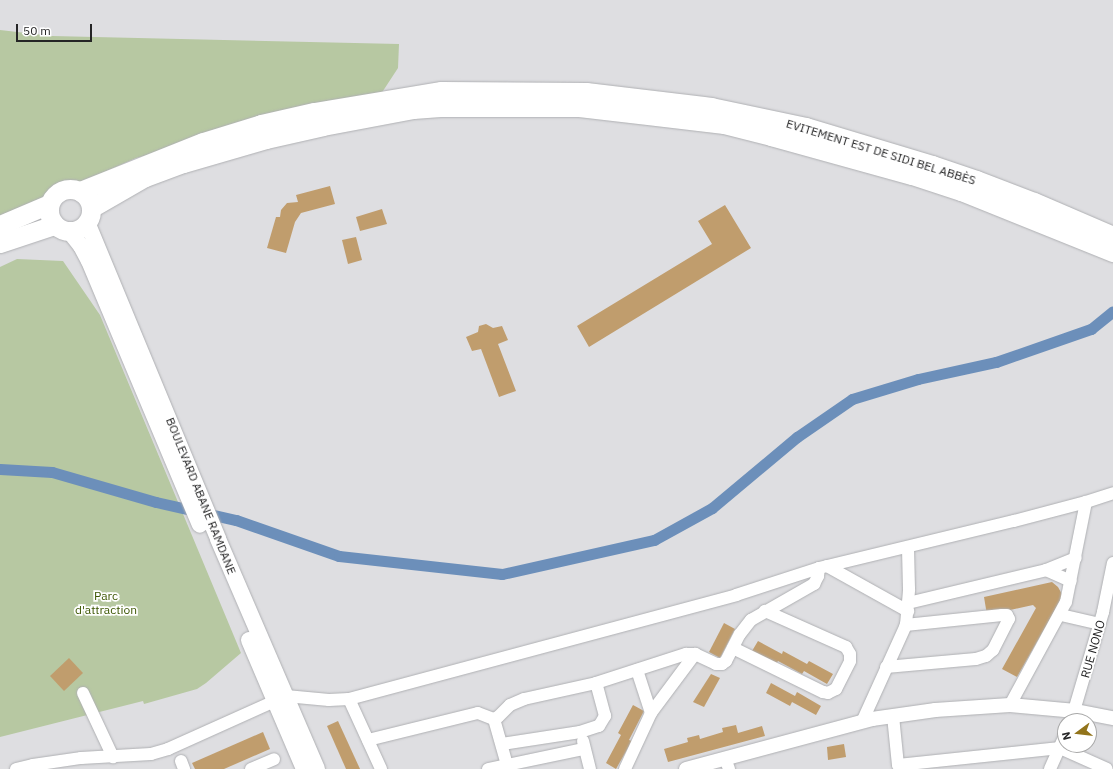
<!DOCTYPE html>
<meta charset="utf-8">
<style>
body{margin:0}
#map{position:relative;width:1113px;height:769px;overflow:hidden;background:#dedee1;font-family:"IBM Plex Sans",sans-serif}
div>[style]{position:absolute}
.green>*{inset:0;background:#b7c8a2}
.canal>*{height:11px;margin:-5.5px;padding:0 5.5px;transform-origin:5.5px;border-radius:5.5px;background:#6c8fba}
.building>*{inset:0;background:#c09d6d}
.roads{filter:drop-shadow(0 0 1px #afb0b3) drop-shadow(0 0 1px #afb0b3)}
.minor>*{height:12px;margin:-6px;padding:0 6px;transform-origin:6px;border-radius:6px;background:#fff}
.tertiary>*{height:14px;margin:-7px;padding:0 7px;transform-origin:7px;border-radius:7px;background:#fff}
.secondary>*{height:16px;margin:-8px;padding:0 8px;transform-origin:8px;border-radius:8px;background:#fff}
.trunk>*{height:19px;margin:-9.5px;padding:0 9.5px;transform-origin:9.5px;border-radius:9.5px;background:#fff}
.trunk>.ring{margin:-9.5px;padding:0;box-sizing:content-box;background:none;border:19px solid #fff;border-radius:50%}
span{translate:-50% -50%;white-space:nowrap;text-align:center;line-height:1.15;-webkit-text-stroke:3.5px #fff;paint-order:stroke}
.street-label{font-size:12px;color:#252526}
.park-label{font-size:12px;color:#3b5501}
.north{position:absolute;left:1057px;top:713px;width:40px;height:40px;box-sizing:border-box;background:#fff;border:1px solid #a8a8a8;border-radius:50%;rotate:255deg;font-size:11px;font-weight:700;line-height:16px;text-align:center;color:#252526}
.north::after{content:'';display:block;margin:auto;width:14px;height:18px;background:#92741b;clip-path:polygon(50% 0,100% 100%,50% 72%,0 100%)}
.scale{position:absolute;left:16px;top:24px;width:76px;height:18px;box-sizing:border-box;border:2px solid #252526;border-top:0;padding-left:5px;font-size:12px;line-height:14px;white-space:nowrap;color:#252526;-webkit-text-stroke:3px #fff;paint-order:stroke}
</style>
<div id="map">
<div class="green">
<i style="clip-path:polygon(0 30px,52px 36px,399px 44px,398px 68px,381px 94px,136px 158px,0 218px)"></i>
<i style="clip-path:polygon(17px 259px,63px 261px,100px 315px,241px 653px,206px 683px,197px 689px,144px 704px,143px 701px,0 737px,0 267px)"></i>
</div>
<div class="canal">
<i style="left:0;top:469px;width:52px;rotate:3.3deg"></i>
<i style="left:52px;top:472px;width:108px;rotate:16.1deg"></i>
<i style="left:156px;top:502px;width:82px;rotate:12.7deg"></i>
<i style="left:236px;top:520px;width:109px;rotate:19.3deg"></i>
<i style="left:339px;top:556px;width:164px;rotate:6.3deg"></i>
<i style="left:502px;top:574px;width:156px;rotate:-12.6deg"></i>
<i style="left:654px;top:540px;width:66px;rotate:-28.9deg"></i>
<i style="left:712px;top:508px;width:111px;rotate:-39.9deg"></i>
<i style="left:797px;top:437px;width:67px;rotate:-34.6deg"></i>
<i style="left:852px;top:399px;width:69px;rotate:-16.9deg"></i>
<i style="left:918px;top:379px;width:80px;rotate:-12.3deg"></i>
<i style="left:996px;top:362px;width:101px;rotate:-19.2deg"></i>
<i style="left:1091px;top:329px;width:28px;rotate:-39deg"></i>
</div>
<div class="building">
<i style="clip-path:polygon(330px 186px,335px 204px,301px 213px,295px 222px,286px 253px,267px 248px,276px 217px,280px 217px,281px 210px,287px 203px,298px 202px,296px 195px)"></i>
<i style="clip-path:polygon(725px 205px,751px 248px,589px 347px,577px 326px,712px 244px,698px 221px)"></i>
<i style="clip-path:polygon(382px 209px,387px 224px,360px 231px,356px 217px)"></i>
<i style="clip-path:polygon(356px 237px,362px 260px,348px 264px,342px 240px)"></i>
<i style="clip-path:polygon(486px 324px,493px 328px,502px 326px,508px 340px,498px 344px,516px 391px,499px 397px,481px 349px,472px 351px,466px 337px,478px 332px,479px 326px)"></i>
<i style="clip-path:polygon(1052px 582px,1058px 587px,1063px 596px,1017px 677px,1002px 669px,1036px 608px,1033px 605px,987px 615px,984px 597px)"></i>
<i style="clip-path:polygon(724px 623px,735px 629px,720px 658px,709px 652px)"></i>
<i style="clip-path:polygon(758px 641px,782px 654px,783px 651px,807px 664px,809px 661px,833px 674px,827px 684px,804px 671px,802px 674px,778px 661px,776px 664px,752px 651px)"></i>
<i style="clip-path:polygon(69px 658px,83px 673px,64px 691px,50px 676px)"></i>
<i style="clip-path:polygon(711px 674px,720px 678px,704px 707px,693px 702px)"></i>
<i style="clip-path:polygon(771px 683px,795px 696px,797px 692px,821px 706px,816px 715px,792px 702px,790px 706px,766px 693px)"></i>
<i style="clip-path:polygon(633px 705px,644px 711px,629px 740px,632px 741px,616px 769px,606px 763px,621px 735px,618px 733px)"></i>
<i style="clip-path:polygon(338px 721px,360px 769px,346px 769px,327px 726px)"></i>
<i style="clip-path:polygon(736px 725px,738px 733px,762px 726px,765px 736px,668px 762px,664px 749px,688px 742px,687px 738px,699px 735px,700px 739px,723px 732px,722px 728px)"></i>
<i style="clip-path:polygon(263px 732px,270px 749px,224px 769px,195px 769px,192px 763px)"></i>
<i style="clip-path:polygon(844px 744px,846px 757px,828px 760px,827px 747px)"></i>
</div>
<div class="roads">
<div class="minor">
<i style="left:827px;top:566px;width:93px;rotate:29.1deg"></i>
<i style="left:1046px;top:570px;width:27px;rotate:24deg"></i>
<i style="left:908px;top:603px;width:142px;rotate:-13.4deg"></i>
<i style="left:1046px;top:570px;width:32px;rotate:-22deg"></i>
<i style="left:1061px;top:615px;width:40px;rotate:13deg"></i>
<i style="left:733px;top:648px;width:100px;rotate:26.1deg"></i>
<i style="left:823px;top:692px;width:5px;rotate:11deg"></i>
<i style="left:828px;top:693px;width:9px;rotate:-27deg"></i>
<i style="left:836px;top:689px;width:31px;rotate:-63deg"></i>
<i style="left:850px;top:661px;width:7px;rotate:-90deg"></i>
<i style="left:850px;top:654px;width:8px;rotate:-120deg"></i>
<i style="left:846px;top:647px;width:89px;rotate:-156deg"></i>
<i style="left:886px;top:667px;width:90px;rotate:-5.1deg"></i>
<i style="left:976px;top:659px;width:10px;rotate:-17deg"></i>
<i style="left:986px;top:656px;width:9px;rotate:-41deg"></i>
<i style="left:993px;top:650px;width:35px;rotate:-63deg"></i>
<i style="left:1009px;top:619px;width:4px;rotate:-117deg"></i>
<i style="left:1007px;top:615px;width:5px;rotate:180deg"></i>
<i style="left:1002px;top:615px;width:97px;rotate:174.1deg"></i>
<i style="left:637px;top:670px;width:45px;rotate:72deg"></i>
<i style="left:83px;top:693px;width:71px;rotate:64.9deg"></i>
<i style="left:349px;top:699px;width:77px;rotate:65.4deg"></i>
<i style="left:1010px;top:705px;width:117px;rotate:-61.5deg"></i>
<i style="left:1066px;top:602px;width:102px;rotate:-78.7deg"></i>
<i style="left:893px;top:716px;width:49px;rotate:84.2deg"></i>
<i style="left:898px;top:765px;width:163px;rotate:-6deg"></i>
<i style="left:1060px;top:748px;width:51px;rotate:24.1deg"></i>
<i style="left:494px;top:719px;width:4px;rotate:-27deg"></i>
<i style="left:498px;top:717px;width:17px;rotate:-45deg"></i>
<i style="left:510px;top:705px;width:15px;rotate:-23deg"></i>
<i style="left:524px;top:699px;width:74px;rotate:-12.5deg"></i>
<i style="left:596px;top:683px;width:95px;rotate:-17.9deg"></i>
<i style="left:686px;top:654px;width:9px"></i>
<i style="left:695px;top:654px;width:23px;rotate:25deg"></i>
<i style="left:716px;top:664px;width:6px"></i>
<i style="left:722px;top:664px;width:5px;rotate:-37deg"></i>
<i style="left:726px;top:661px;width:30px;rotate:-63deg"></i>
<i style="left:740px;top:634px;width:18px;rotate:-52deg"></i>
<i style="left:751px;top:620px;width:73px;rotate:-29.7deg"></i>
<i style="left:814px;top:584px;width:9px;rotate:-63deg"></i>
<i style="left:818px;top:576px;width:8px;rotate:-83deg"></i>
<i style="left:1071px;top:721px;width:114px;rotate:-73.6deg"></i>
<i style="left:1103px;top:612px;width:50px;rotate:-78.5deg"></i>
<i style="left:862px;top:722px;width:107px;rotate:-65.6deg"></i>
<i style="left:906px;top:625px;width:36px;rotate:-85deg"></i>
<i style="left:909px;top:589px;width:42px;rotate:-91.4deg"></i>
<i style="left:368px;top:740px;width:113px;rotate:-13.8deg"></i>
<i style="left:478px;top:713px;width:17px;rotate:21deg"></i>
<i style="left:494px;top:719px;width:48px;rotate:74.2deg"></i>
<i style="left:583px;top:741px;width:29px;rotate:76deg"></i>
<i style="left:502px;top:744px;width:79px;rotate:-8.7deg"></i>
<i style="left:580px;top:732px;width:20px;rotate:-18deg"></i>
<i style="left:599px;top:726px;width:12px;rotate:-59deg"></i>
<i style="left:605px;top:716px;width:34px;rotate:-105deg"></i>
<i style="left:725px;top:758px;width:12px;rotate:70deg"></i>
<i style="left:181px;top:761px;width:9px;rotate:69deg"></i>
<i style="left:16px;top:769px;width:17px;rotate:-13deg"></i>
<i style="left:33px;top:765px;width:49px;rotate:-8.3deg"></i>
<i style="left:81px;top:758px;width:70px;rotate:-3.3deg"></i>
<i style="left:151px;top:754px;width:18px;rotate:-16deg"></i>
<i style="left:168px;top:749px;width:129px;rotate:-24.2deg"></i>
<i style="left:286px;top:696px;width:43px;rotate:5.3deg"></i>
<i style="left:329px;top:700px;width:20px;rotate:-3deg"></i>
<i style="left:349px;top:699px;width:401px;rotate:-15deg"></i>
<i style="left:736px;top:595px;width:87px;rotate:-18deg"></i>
<i style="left:819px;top:568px;width:201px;rotate:-13.6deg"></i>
<i style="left:1014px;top:521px;width:74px;rotate:-14.8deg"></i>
<i style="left:1086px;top:502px;width:28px;rotate:-18deg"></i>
<i style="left:251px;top:769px;width:25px;rotate:-23deg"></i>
<i style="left:488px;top:769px;width:98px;rotate:-11.8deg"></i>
<i style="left:625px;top:769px;width:62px;rotate:-65.1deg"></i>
<i style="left:651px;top:713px;width:74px;rotate:-53.3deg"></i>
<i style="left:1050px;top:769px;width:36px;rotate:-66deg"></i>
</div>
<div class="tertiary">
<i style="left:686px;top:769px;width:193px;rotate:-15deg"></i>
<i style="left:872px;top:719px;width:64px;rotate:-8.1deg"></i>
<i style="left:935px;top:710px;width:75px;rotate:-3.8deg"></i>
<i style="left:1010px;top:705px;width:66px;rotate:5.2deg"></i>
<i style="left:1076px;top:711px;width:38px;rotate:11deg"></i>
</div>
<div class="secondary">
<i style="left:87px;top:222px;width:343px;rotate:67.5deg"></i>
<i style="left:218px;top:539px;width:250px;rotate:66.7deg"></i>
<i style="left:70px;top:232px;width:18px;rotate:52deg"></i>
<i style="left:81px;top:246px;width:17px;rotate:62deg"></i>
<i style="left:89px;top:261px;width:286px;rotate:67.2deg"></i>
<i style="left:249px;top:640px;width:140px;rotate:66.9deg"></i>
</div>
<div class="trunk">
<i class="ring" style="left:49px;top:189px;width:23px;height:23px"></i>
<i style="left:80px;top:191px;width:132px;rotate:-21.7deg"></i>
<i style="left:203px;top:142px;width:61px;rotate:-17.2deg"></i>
<i style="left:261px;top:124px;width:54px;rotate:-12.8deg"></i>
<i style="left:314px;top:112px;width:129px;rotate:-9.4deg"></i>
<i style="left:441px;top:91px;width:145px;rotate:0.4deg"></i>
<i style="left:586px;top:92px;width:126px;rotate:6.8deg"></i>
<i style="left:711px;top:107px;width:97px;rotate:11.9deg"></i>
<i style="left:806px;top:127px;width:132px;rotate:16.8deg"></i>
<i style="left:932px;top:165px;width:46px;rotate:18.8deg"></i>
<i style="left:976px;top:180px;width:62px;rotate:20.8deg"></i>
<i style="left:1034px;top:202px;width:86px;rotate:23.3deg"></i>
<i style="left:91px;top:208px;width:62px;rotate:-29.9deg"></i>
<i style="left:145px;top:177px;width:40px;rotate:-20.2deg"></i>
<i style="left:183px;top:163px;width:86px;rotate:-16.1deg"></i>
<i style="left:266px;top:139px;width:58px;rotate:-12.8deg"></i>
<i style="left:323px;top:126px;width:92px;rotate:-10.7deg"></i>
<i style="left:413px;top:109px;width:27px;rotate:-4deg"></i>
<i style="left:440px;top:107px;width:139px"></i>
<i style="left:579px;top:107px;width:146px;rotate:6.7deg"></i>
<i style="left:724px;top:124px;width:49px;rotate:14.3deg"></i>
<i style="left:771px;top:136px;width:146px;rotate:15.5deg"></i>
<i style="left:912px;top:175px;width:52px;rotate:18.1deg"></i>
<i style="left:961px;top:191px;width:164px;rotate:21.9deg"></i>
<i style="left:0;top:225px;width:53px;rotate:-23.2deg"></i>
<i style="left:0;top:243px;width:57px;rotate:-18.4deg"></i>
</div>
</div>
<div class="street-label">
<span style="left:881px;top:152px;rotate:17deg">EVITEMENT EST DE SIDI BEL ABBÈS</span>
<span style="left:201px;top:496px;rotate:68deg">BOULEVARD ABANE RAMDANE</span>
<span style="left:1093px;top:649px;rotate:-74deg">RUE NONO</span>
</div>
<div class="park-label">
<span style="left:106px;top:603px">Parc<br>d'attraction</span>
</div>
<div class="north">N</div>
<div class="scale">50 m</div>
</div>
